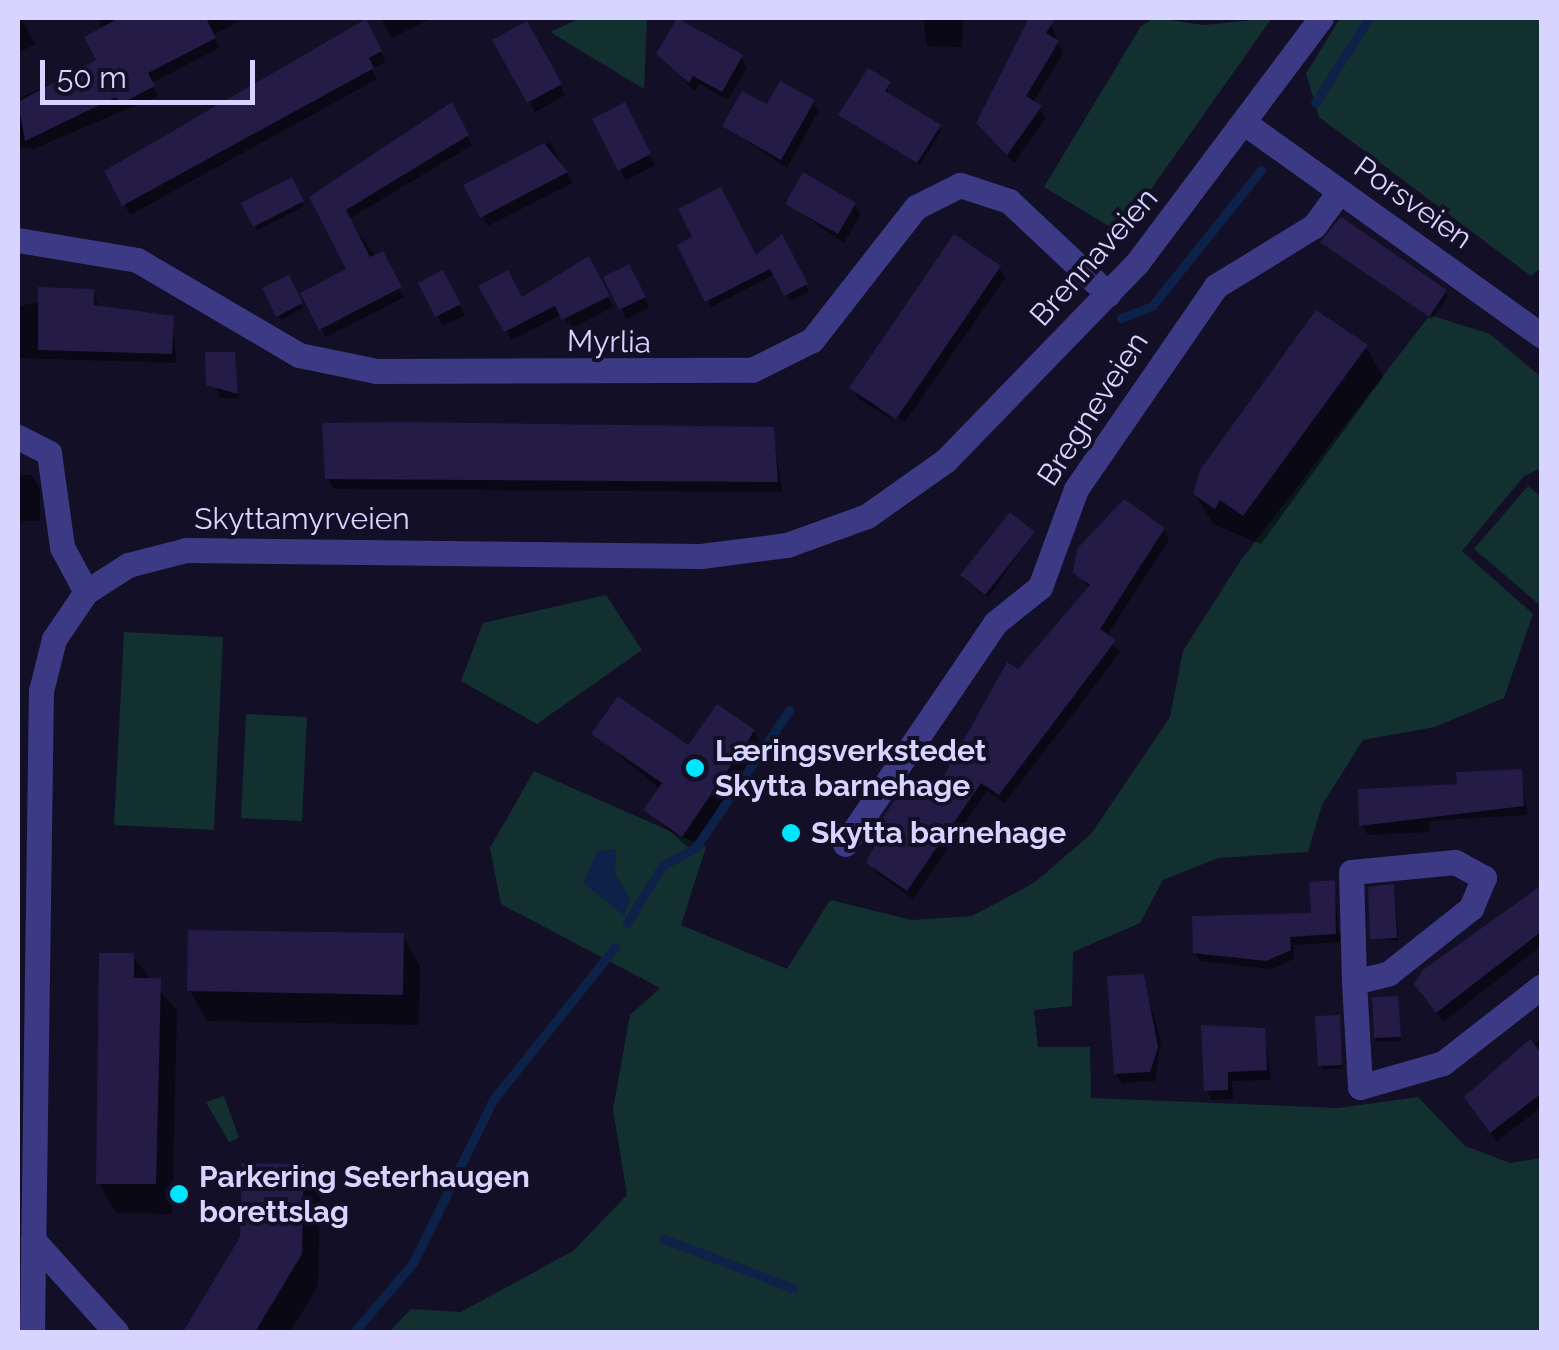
<!DOCTYPE html>
<meta charset="utf-8">
<style>
body{margin:0}
#map{position:relative;width:1559px;height:1350px;overflow:hidden;background:#130f26;font-family:Raleway,sans-serif}
div>[style]{position:absolute}
.green>*{inset:0;background:#12302f}
.water>*{inset:0;background:#0c2248}
.shadow>*{inset:0;background:#0007}
.stream>*{height:9px;margin:-4.5px;padding:0 4.5px;transform-origin:4.5px;border-radius:4.5px;background:#0c2248}
.building>*{inset:0;background:#241b47}
.minor>*{height:25px;margin:-12.5px;padding:0 12.5px;transform-origin:12.5px;border-radius:12.5px;background:#3d3a85}
.dots>*{width:28px;height:28px;translate:-50% -50%;box-sizing:border-box;border:5px solid #130f26;border-radius:50%}
span{translate:-50% -50%;white-space:nowrap;text-align:center;line-height:1.15;-webkit-text-stroke:8px #130f26;paint-order:stroke}
.street-label{font-size:30px;color:#d9d4ff}
.poi-label{font-size:30px;color:#d9d4ff;font-weight:700}
.left{translate:0 -50%;text-align:left}
.frame{position:absolute;inset:0;border:20px solid #d9d4ff;pointer-events:none}
.scale{position:absolute;left:40px;top:60px;width:215px;height:45px;box-sizing:border-box;border:5px solid #d9d4ff;border-top:0;padding-left:12px;font-size:30px;line-height:35px;white-space:nowrap;color:#d9d4ff;-webkit-text-stroke:8px #130f26;paint-order:stroke}
</style>
<div id="map">
<div class="green">
<i style="clip-path:polygon(581px 18px,647px 18px,644px 89px,550px 32px)"></i>
<i style="clip-path:polygon(1155px 18px,1204px 25px,1272px 18px,1120px 233px,1044px 187px,1141px 26px)"></i>
<i style="clip-path:polygon(1340px 18px,1541px 18px,1542px 267px,1531px 276px,1319px 117px,1306px 74px)"></i>
<i style="clip-path:polygon(1430px 315px,1490px 334px,1541px 377px,1541px 468px,1523px 477px,1462px 551px,1533px 614px,1504px 698px,1435px 727px,1363px 740px,1322px 805px,1308px 852px,1218px 858px,1163px 880px,1140px 923px,1073px 952px,1072px 1006px,1034px 1010px,1038px 1047px,1090px 1047px,1091px 1098px,1338px 1108px,1418px 1097px,1465px 1146px,1510px 1163px,1541px 1158px,1541px 1332px,389px 1332px,411px 1309px,461px 1312px,573px 1251px,627px 1195px,613px 1109px,630px 1015px,660px 988px,501px 904px,490px 848px,534px 771px,706px 847px,681px 925px,787px 969px,830px 900px,912px 920px,972px 916px,1034px 883px,1091px 834px,1170px 717px,1183px 651px,1241px 560px)"></i>
<i style="clip-path:polygon(1528px 486px,1541px 497px,1541px 606px,1474px 549px)"></i>
<i style="clip-path:polygon(606px 595px,642px 650px,537px 724px,461px 681px,483px 623px)"></i>
<i style="clip-path:polygon(124px 632px,223px 637px,214px 830px,114px 825px)"></i>
<i style="clip-path:polygon(246px 714px,307px 717px,302px 821px,241px 818px)"></i>
<i style="clip-path:polygon(224px 1096px,239px 1138px,229px 1142px,206px 1102px)"></i>
</div>
<div class="water">
<i style="clip-path:polygon(616px 849px,615px 873px,630px 898px,624px 916px,584px 883px,597px 851px)"></i>
</div>
<div class="shadow">
<i style="clip-path:polygon(21px 18px,35px 44px,18px 53px,18px 20px)"></i>
<i style="clip-path:polygon(100px 18px,240px 21px,213px 35px,219px 48px,151px 83px,158px 96px,33px 149px,18px 147px,18px 99px,100px 61px)"></i>
<i style="clip-path:polygon(381px 18px,432px 18px,392px 38px)"></i>
<i style="clip-path:polygon(923px 18px,963px 18px,962px 47px,927px 46px)"></i>
<i style="clip-path:polygon(1033px 18px,1051px 24px,1063px 53px,1033px 103px,1046px 118px,1014px 163px,979px 123px)"></i>
<i style="clip-path:polygon(365px 22px,386px 62px,372px 69px,377px 79px,130px 215px,108px 172px)"></i>
<i style="clip-path:polygon(526px 24px,565px 95px,535px 112px,495px 41px)"></i>
<i style="clip-path:polygon(659px 54px,741px 57px,747px 67px,728px 100px,699px 84px,695px 91px)"></i>
<i style="clip-path:polygon(889px 84px,887px 95px,941px 131px,920px 165px,841px 115px)"></i>
<i style="clip-path:polygon(813px 102px,818px 112px,787px 168px,725px 126px)"></i>
<i style="clip-path:polygon(451px 105px,472px 145px,349px 219px,404px 297px,326px 337px,303px 294px,350px 270px,313px 198px)"></i>
<i style="clip-path:polygon(624px 106px,655px 165px,626px 180px,620px 170px)"></i>
<i style="clip-path:polygon(550px 142px,572px 183px,488px 226px,466px 186px)"></i>
<i style="clip-path:polygon(291px 180px,304px 206px,257px 230px,245px 206px)"></i>
<i style="clip-path:polygon(788px 204px,855px 205px,860px 215px,844px 243px)"></i>
<i style="clip-path:polygon(695px 238px,756px 259px,781px 238px,809px 292px,790px 301px,775px 274px,711px 307px,680px 246px)"></i>
<i style="clip-path:polygon(1323px 243px,1445px 292px,1448px 296px,1432px 319px)"></i>
<i style="clip-path:polygon(588px 259px,613px 307px,570px 329px,562px 314px,512px 340px,482px 287px,521px 301px)"></i>
<i style="clip-path:polygon(628px 267px,649px 307px,627px 319px,606px 278px)"></i>
<i style="clip-path:polygon(999px 268px,1005px 278px,905px 422px,857px 390px,902px 427px,858px 398px,852px 388px)"></i>
<i style="clip-path:polygon(442px 273px,465px 315px,443px 326px,421px 284px)"></i>
<i style="clip-path:polygon(288px 278px,303px 308px,281px 320px,265px 290px)"></i>
<i style="clip-path:polygon(93px 292px,99px 308px,172px 319px,177px 363px,18px 358px,18px 306px)"></i>
<i style="clip-path:polygon(1366px 347px,1383px 377px,1261px 544px,1213px 524px,1195px 494px)"></i>
<i style="clip-path:polygon(208px 354px,234px 354px,239px 398px,219px 398px)"></i>
<i style="clip-path:polygon(773px 429px,782px 492px,334px 489px,328px 479px)"></i>
<i style="clip-path:polygon(18px 475px,32px 475px,40px 489px,40px 521px,18px 521px)"></i>
<i style="clip-path:polygon(1164px 530px,1169px 540px,1106px 637px,1120px 652px,1005px 803px,987px 791px,913px 899px,875px 872px,871px 840px,933px 802px,1018px 672px,1090px 589px,1076px 573px)"></i>
<i style="clip-path:polygon(1033px 534px,988px 598px,965px 580px,963px 576px)"></i>
<i style="clip-path:polygon(754px 732px,763px 747px,692px 851px,646px 810px,661px 790px,594px 734px,689px 749px)"></i>
<i style="clip-path:polygon(1520px 771px,1528px 815px,1429px 821px,1430px 832px,1368px 835px,1362px 825px)"></i>
<i style="clip-path:polygon(1334px 883px,1340px 942px,1294px 945px,1294px 959px,1271px 969px,1200px 961px,1195px 953px,1314px 915px)"></i>
<i style="clip-path:polygon(1393px 887px,1395px 891px,1398px 941px,1375px 936px)"></i>
<i style="clip-path:polygon(1542px 888px,1542px 945px,1443px 1022px,1422px 995px)"></i>
<i style="clip-path:polygon(403px 936px,420px 966px,419px 1025px,207px 1021px,190px 991px)"></i>
<i style="clip-path:polygon(132px 956px,177px 1011px,172px 1214px,116px 1213px,99px 1183px)"></i>
<i style="clip-path:polygon(1142px 977px,1161px 1040px,1155px 1081px,1122px 1083px,1116px 1074px)"></i>
<i style="clip-path:polygon(1397px 998px,1401px 1041px,1378px 1042px,1376px 1038px)"></i>
<i style="clip-path:polygon(1338px 1018px,1343px 1069px,1323px 1069px,1320px 1065px)"></i>
<i style="clip-path:polygon(1264px 1031px,1271px 1080px,1232px 1081px,1233px 1099px,1212px 1100px,1206px 1090px)"></i>
<i style="clip-path:polygon(1542px 1039px,1542px 1107px,1497px 1141px,1472px 1108px,1513px 1055px)"></i>
<i style="clip-path:polygon(302px 1167px,320px 1197px,318px 1286px,290px 1332px,186px 1332px,243px 1237px)"></i>
</div>
<div class="stream">
<i style="left:1315px;top:103px;width:101px;rotate:-57.6deg"></i>
<i style="left:1121px;top:318px;width:33px;rotate:-21deg"></i>
<i style="left:1152px;top:306px;width:174px;rotate:-51.3deg"></i>
<i style="left:627px;top:923px;width:67px;rotate:-58.4deg"></i>
<i style="left:662px;top:866px;width:39px;rotate:-29deg"></i>
<i style="left:696px;top:847px;width:166px;rotate:-55.8deg"></i>
<i style="left:664px;top:1239px;width:138px;rotate:20.8deg"></i>
<i style="left:354px;top:1332px;width:91px;rotate:-49.5deg"></i>
<i style="left:413px;top:1263px;width:182px;rotate:-63.9deg"></i>
<i style="left:493px;top:1100px;width:196px;rotate:-51.4deg"></i>
</div>
<div class="building">
<i style="clip-path:polygon(119px 18px,206px 18px,216px 38px,148px 73px,155px 86px,120px 104px,116px 97px,25px 141px,18px 102px,96px 60px,84px 37px)"></i>
<i style="clip-path:polygon(677px 18px,743px 55px,722px 92px,693px 76px,689px 83px,656px 54px)"></i>
<i style="clip-path:polygon(1029px 18px,1056px 18px,1046px 33px,1059px 41px,1026px 96px,1042px 106px,1007px 155px,976px 123px)"></i>
<i style="clip-path:polygon(366px 19px,382px 51px,369px 58px,374px 68px,122px 206px,104px 171px)"></i>
<i style="clip-path:polygon(527px 21px,562px 84px,527px 103px,492px 40px)"></i>
<i style="clip-path:polygon(868px 68px,891px 82px,885px 91px,941px 125px,917px 163px,838px 115px)"></i>
<i style="clip-path:polygon(780px 81px,815px 100px,781px 160px,722px 126px,742px 91px,767px 104px)"></i>
<i style="clip-path:polygon(452px 102px,469px 135px,346px 210px,370px 257px,383px 251px,402px 287px,319px 330px,300px 293px,346px 269px,309px 197px)"></i>
<i style="clip-path:polygon(625px 102px,651px 154px,618px 171px,592px 119px)"></i>
<i style="clip-path:polygon(544px 143px,568px 172px,480px 218px,463px 185px)"></i>
<i style="clip-path:polygon(803px 172px,856px 203px,838px 234px,785px 204px)"></i>
<i style="clip-path:polygon(292px 177px,304px 201px,253px 227px,241px 203px)"></i>
<i style="clip-path:polygon(721px 187px,756px 255px,782px 234px,808px 284px,784px 296px,770px 269px,705px 302px,677px 245px,692px 237px,678px 209px)"></i>
<i style="clip-path:polygon(1341px 217px,1447px 290px,1429px 317px,1320px 242px)"></i>
<i style="clip-path:polygon(954px 234px,1001px 266px,896px 419px,849px 388px)"></i>
<i style="clip-path:polygon(589px 256px,610px 296px,562px 320px,555px 306px,504px 332px,478px 286px,508px 270px,522px 297px)"></i>
<i style="clip-path:polygon(629px 264px,646px 297px,619px 310px,603px 277px)"></i>
<i style="clip-path:polygon(443px 270px,461px 304px,435px 317px,418px 283px)"></i>
<i style="clip-path:polygon(289px 275px,303px 303px,276px 317px,262px 288px)"></i>
<i style="clip-path:polygon(38px 287px,94px 289px,94px 305px,174px 316px,172px 354px,38px 350px)"></i>
<i style="clip-path:polygon(1316px 310px,1368px 345px,1243px 516px,1220px 500px,1215px 509px,1193px 494px,1200px 470px)"></i>
<i style="clip-path:polygon(205px 352px,235px 352px,238px 394px,206px 385px)"></i>
<i style="clip-path:polygon(402px 422px,774px 427px,778px 482px,325px 479px,322px 423px)"></i>
<i style="clip-path:polygon(1124px 499px,1165px 528px,1100px 629px,1116px 640px,999px 795px,981px 783px,907px 891px,866px 863px,875px 844px,868px 840px,901px 791px,931px 799px,1007px 662px,1018px 669px,1090px 585px,1073px 573px,1077px 549px)"></i>
<i style="clip-path:polygon(1010px 512px,1035px 532px,985px 595px,960px 575px)"></i>
<i style="clip-path:polygon(618px 696px,688px 745px,717px 704px,755px 730px,682px 837px,643px 810px,662px 783px,591px 734px)"></i>
<i style="clip-path:polygon(1522px 769px,1524px 806px,1359px 826px,1358px 789px,1457px 784px,1456px 772px)"></i>
<i style="clip-path:polygon(1335px 880px,1336px 934px,1290px 937px,1291px 950px,1266px 961px,1193px 953px,1192px 916px,1311px 913px,1309px 882px)"></i>
<i style="clip-path:polygon(1394px 884px,1397px 938px,1370px 939px,1368px 887px)"></i>
<i style="clip-path:polygon(1542px 885px,1542px 931px,1436px 1013px,1414px 984px,1423px 970px)"></i>
<i style="clip-path:polygon(188px 930px,404px 933px,403px 995px,187px 991px)"></i>
<i style="clip-path:polygon(99px 953px,134px 953px,134px 978px,161px 978px,156px 1184px,96px 1184px)"></i>
<i style="clip-path:polygon(1144px 974px,1158px 1047px,1150px 1072px,1114px 1074px,1107px 976px)"></i>
<i style="clip-path:polygon(1398px 996px,1401px 1037px,1374px 1038px,1372px 997px)"></i>
<i style="clip-path:polygon(1340px 1015px,1342px 1065px,1318px 1066px,1315px 1016px)"></i>
<i style="clip-path:polygon(1201px 1025px,1265px 1028px,1267px 1070px,1228px 1072px,1228px 1090px,1204px 1091px)"></i>
<i style="clip-path:polygon(1530px 1039px,1542px 1054px,1542px 1093px,1490px 1133px,1464px 1097px)"></i>
<i style="clip-path:polygon(242px 1163px,304px 1164px,302px 1254px,255px 1332px,183px 1332px,240px 1237px)"></i>
</div>
<div class="minor">
<i style="left:1246px;top:124px;width:364px;rotate:35.6deg"></i>
<i style="left:18px;top:240px;width:121px;rotate:9.5deg"></i>
<i style="left:137px;top:260px;width:188px;rotate:30.4deg"></i>
<i style="left:299px;top:355px;width:79px;rotate:11.7deg"></i>
<i style="left:376px;top:371px;width:376px;rotate:-0.2deg"></i>
<i style="left:752px;top:370px;width:67px;rotate:-26.6deg"></i>
<i style="left:812px;top:340px;width:169px;rotate:-52deg"></i>
<i style="left:916px;top:207px;width:49px;rotate:-26.6deg"></i>
<i style="left:960px;top:185px;width:52px;rotate:18.1deg"></i>
<i style="left:1009px;top:201px;width:136px;rotate:43.2deg"></i>
<i style="left:18px;top:437px;width:35px;rotate:27deg"></i>
<i style="left:49px;top:453px;width:95px;rotate:82.1deg"></i>
<i style="left:62px;top:547px;width:51px;rotate:61.9deg"></i>
<i style="left:845px;top:844px;width:267px;rotate:-55.8deg"></i>
<i style="left:995px;top:623px;width:58px;rotate:-38.7deg"></i>
<i style="left:1040px;top:587px;width:104px;rotate:-69.8deg"></i>
<i style="left:1076px;top:489px;width:247px;rotate:-55.4deg"></i>
<i style="left:1216px;top:286px;width:115px;rotate:-31.5deg"></i>
<i style="left:1314px;top:226px;width:42px;rotate:-53.7deg"></i>
<i style="left:1354px;top:982px;width:36px;rotate:-14deg"></i>
<i style="left:1389px;top:973px;width:105px;rotate:-38.4deg"></i>
<i style="left:1471px;top:908px;width:33px;rotate:-67deg"></i>
<i style="left:1484px;top:878px;width:33px;rotate:-151deg"></i>
<i style="left:1455px;top:862px;width:104px;rotate:174.5deg"></i>
<i style="left:1351px;top:872px;width:110px;rotate:88.4deg"></i>
<i style="left:1354px;top:982px;width:105px;rotate:86.7deg"></i>
<i style="left:1360px;top:1087px;width:86px;rotate:-16.1deg"></i>
<i style="left:1443px;top:1063px;width:125px;rotate:-37.9deg"></i>
<i style="left:33px;top:1240px;width:124px;rotate:47.9deg"></i>
<i style="left:32px;top:1332px;width:641px;rotate:-89.2deg"></i>
<i style="left:41px;top:691px;width:54px;rotate:-76deg"></i>
<i style="left:54px;top:639px;width:57px;rotate:-55.8deg"></i>
<i style="left:86px;top:592px;width:50px;rotate:-32.7deg"></i>
<i style="left:128px;top:565px;width:60px;rotate:-14.5deg"></i>
<i style="left:186px;top:550px;width:515px;rotate:0.67deg"></i>
<i style="left:701px;top:556px;width:87px;rotate:-7.3deg"></i>
<i style="left:787px;top:545px;width:85px;rotate:-19.9deg"></i>
<i style="left:867px;top:516px;width:97px;rotate:-35.3deg"></i>
<i style="left:946px;top:460px;width:274px;rotate:-45.9deg"></i>
<i style="left:1137px;top:263px;width:306px;rotate:-53.1deg"></i>
</div>
<div class="dots">
<i style="left:695px;top:768px;background:#00e5ff"></i>
<i style="left:791px;top:833px;background:#00e5ff"></i>
<i style="left:179px;top:1194px;background:#00e5ff"></i>
</div>
<div class="street-label">
<span style="left:1413px;top:203px;rotate:35deg">Porsveien</span>
<span style="left:1094px;top:257px;rotate:-48deg">Brennaveien</span>
<span style="left:609px;top:342px;rotate:1deg">Myrlia</span>
<span style="left:1093px;top:409px;rotate:-57deg">Bregneveien</span>
<span style="left:302px;top:519px">Skyttamyrveien</span>
</div>
<div class="poi-label">
<span class="left" style="left:715px;top:768px">Læringsverkstedet<br>Skytta barnehage</span>
<span class="left" style="left:811px;top:833px">Skytta barnehage</span>
<span class="left" style="left:199px;top:1194px">Parkering Seterhaugen<br>borettslag</span>
</div>
<div class="frame"></div>
<div class="scale">50 m</div>
</div>
